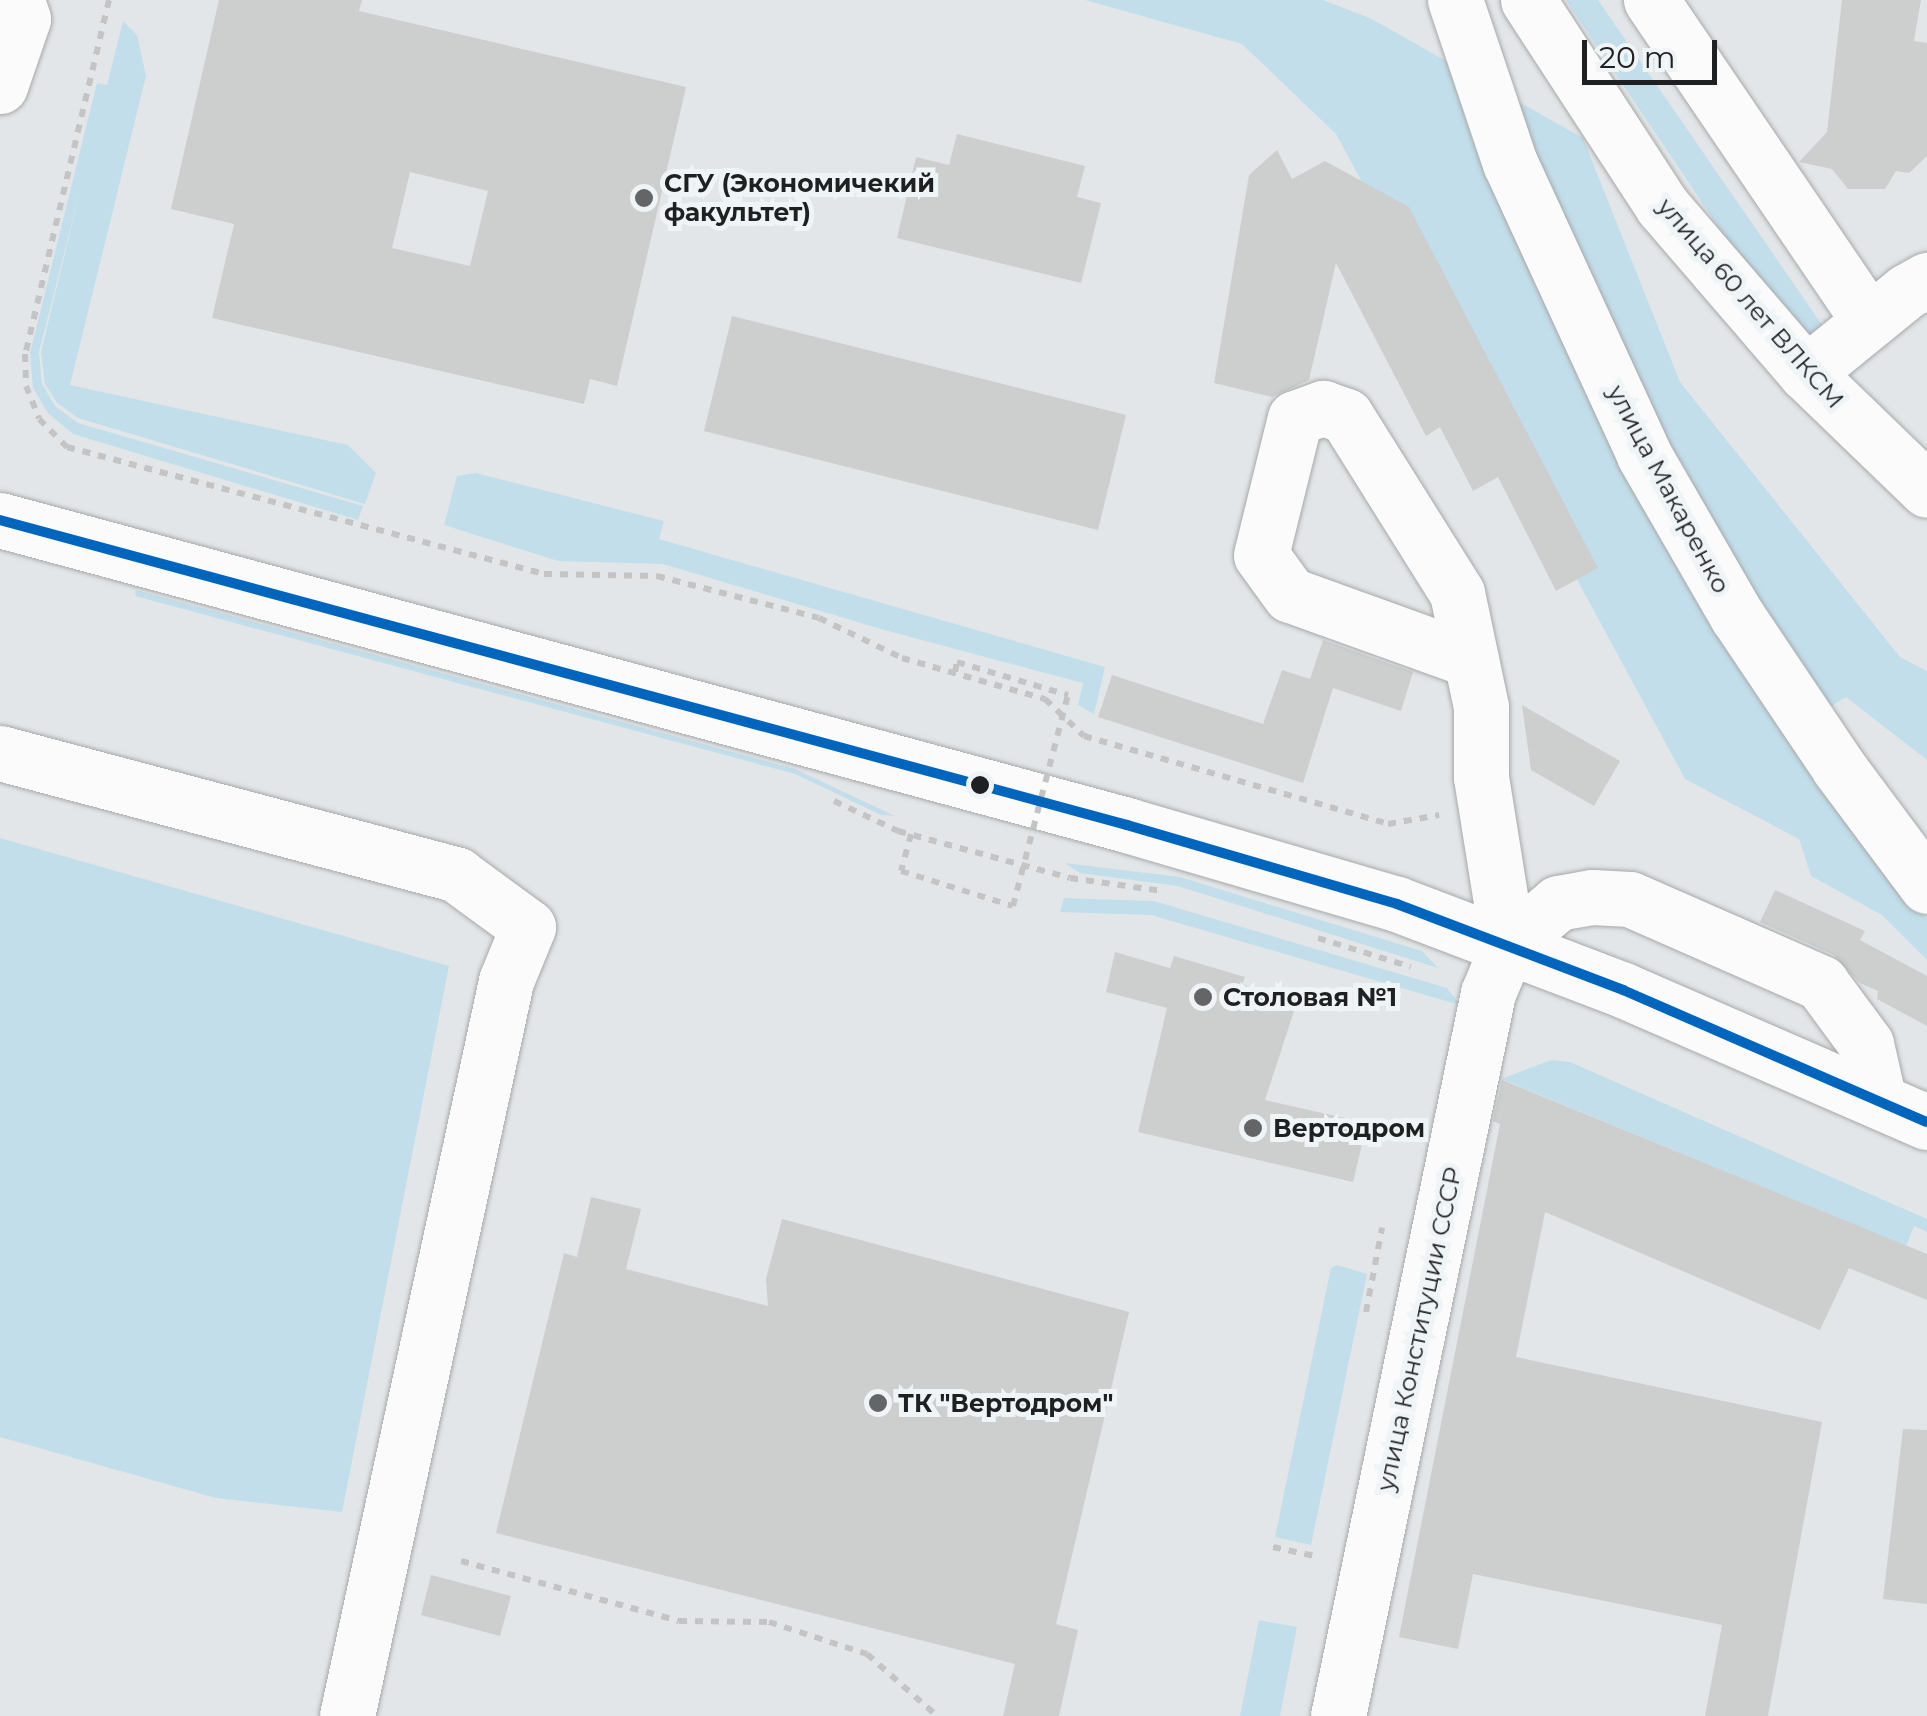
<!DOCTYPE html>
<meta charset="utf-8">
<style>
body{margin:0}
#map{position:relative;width:1927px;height:1716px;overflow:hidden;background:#e3e6e8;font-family:Montserrat,sans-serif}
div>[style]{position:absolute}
.green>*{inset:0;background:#c2deea}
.building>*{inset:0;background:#cdcece}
.path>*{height:6px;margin-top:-3px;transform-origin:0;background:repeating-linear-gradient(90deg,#c4c4c5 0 8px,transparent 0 16px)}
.roads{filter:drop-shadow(0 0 2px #a7a9aa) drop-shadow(0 0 2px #a7a9aa)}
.minor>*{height:55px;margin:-27.5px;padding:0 27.5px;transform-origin:27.5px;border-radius:27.5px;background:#fbfbfc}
.major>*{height:55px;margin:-27.5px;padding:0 27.5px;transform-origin:27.5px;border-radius:27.5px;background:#fbfbfc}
.path-bridge>*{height:6px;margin-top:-3px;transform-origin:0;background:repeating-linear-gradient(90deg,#c4c4c5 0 8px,transparent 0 16px)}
.bus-1>*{height:10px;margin:-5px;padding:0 5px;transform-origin:5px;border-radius:5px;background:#0065bd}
.dots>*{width:28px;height:28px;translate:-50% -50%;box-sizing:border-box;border:5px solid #eff4f6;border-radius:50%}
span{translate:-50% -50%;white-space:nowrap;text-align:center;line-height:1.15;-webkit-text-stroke:10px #eff4f6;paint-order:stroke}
.poi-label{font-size:25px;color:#1e2021;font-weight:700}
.left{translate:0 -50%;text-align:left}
.street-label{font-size:25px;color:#1e2021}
.scale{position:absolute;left:1582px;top:40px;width:135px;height:45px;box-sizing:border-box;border:5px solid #1e2021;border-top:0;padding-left:12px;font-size:30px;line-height:35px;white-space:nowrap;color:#1e2021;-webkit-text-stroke:8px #eff4f6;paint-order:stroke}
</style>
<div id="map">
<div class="green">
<i style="clip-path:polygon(1085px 0,1323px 0,1370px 18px,1583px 138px,1680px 382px,1900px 657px,1927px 671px,1927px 760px,1846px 697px,1787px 733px,1927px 919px,1927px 960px,1882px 915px,1811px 876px,1799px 839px,1685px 779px,1336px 134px,1242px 44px)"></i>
<i style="clip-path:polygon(1566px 0,1598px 0,1827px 332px,1806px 357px)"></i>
<i style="clip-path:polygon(123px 21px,137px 35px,146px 76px,70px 385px,348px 445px,376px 473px,365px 504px,78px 418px,57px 403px,45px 384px,41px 352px,81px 187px,39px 352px,42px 384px,55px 406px,78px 423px,363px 506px,358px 520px,73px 434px,48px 413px,33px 388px,30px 353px,97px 83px,107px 85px)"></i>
<i style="clip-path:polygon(476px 473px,664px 521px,659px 539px,1105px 667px,1094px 714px,1078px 705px,1083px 683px,888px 631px,663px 564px,558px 561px,444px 525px,457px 476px)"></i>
<i style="clip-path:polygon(136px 590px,795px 769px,895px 816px,881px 815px,795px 774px,135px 596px)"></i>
<i style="clip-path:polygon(0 838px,449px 966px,342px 1512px,216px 1498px,0 1437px)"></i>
<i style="clip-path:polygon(1065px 863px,1180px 877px,1422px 951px,1438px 968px,1178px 886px,1080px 873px)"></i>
<i style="clip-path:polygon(1064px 898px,1154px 901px,1447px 988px,1460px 1005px,1151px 915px,1060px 912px)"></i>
<i style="clip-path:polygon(1551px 1060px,1570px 1062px,1927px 1219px,1927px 1232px,1914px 1226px,1906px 1246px,1501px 1079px)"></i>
<i style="clip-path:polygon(1337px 1265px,1367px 1274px,1311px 1545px,1275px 1537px,1331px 1268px)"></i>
<i style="clip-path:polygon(1259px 1620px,1297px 1627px,1280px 1716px,1240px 1716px)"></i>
</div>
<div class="building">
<i style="clip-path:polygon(evenodd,219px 0,362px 0,359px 11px,686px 87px,617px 386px,590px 379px,584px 404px,212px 318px,234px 224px,171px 209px,219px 0,410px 172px,488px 191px,470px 266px,392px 248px,410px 172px)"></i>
<i style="clip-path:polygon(1842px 0,1921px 0,1914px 41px,1927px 43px,1927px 156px,1909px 173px,1896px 171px,1885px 189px,1848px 189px,1832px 169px,1799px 162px,1827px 132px)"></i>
<i style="clip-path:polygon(957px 134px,1085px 166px,1077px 197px,1101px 203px,1081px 283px,897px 238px,916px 157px,949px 165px)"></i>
<i style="clip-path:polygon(1277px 150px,1292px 179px,1325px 161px,1409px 207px,1598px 568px,1556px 591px,1498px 477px,1473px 491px,1440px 427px,1426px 436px,1336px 263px,1309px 380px,1272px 397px,1214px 383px,1249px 175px)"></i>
<i style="clip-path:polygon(732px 316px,1126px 415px,1098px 530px,704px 431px)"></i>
<i style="clip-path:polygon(1323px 640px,1413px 672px,1401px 711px,1333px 688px,1303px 783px,1098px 717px,1112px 675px,1263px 724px,1282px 670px,1310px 679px)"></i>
<i style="clip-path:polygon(1522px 705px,1620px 761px,1594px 806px,1531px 770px)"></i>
<i style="clip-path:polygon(1775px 890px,1865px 931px,1860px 940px,1927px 976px,1927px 1026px,1877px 999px,1878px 991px,1860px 983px,1834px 955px,1760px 922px)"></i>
<i style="clip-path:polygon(1115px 952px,1170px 968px,1174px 956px,1245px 977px,1242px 985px,1297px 1002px,1265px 1100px,1367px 1123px,1353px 1182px,1138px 1132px,1167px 1008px,1106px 992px)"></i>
<i style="clip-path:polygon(1502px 1080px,1927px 1254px,1927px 1300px,1849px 1268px,1820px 1330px,1545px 1212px,1516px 1357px,1822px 1422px,1768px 1716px,1705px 1716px,1722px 1625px,1473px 1574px,1458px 1649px,1399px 1637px,1500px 1124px,1493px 1121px)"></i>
<i style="clip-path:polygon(591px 1197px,641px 1209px,626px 1269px,768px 1306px,766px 1279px,782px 1219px,1129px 1312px,1056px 1624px,1078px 1630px,1059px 1716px,1003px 1716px,1015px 1664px,496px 1533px,564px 1253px,577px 1257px)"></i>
<i style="clip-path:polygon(1903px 1429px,1927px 1430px,1927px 1604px,1883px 1599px)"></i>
<i style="clip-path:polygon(431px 1575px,511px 1596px,500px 1636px,421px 1615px)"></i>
</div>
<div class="path">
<i style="left:109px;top:0;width:364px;rotate:103.3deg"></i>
<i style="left:25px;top:354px;width:32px;rotate:88deg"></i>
<i style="left:26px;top:386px;width:35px;rotate:68deg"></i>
<i style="left:39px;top:419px;width:40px;rotate:45deg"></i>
<i style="left:67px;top:447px;width:494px;rotate:14.9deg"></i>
<i style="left:544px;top:574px;width:113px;rotate:1deg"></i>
<i style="left:657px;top:576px;width:167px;rotate:14.5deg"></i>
<i style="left:819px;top:618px;width:92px;rotate:25.7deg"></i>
<i style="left:902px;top:658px;width:149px;rotate:16deg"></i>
<i style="left:1045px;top:699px;width:54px;rotate:43.5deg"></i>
<i style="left:1084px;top:736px;width:316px;rotate:16.1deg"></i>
<i style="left:1388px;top:824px;width:52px;rotate:-10deg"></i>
<i style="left:955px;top:672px;width:10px;rotate:-79deg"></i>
<i style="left:957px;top:662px;width:116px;rotate:16.6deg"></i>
<i style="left:834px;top:801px;width:71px;rotate:25.1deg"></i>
<i style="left:898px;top:831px;width:178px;rotate:15.3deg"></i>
<i style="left:1070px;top:878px;width:93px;rotate:8deg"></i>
<i style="left:911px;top:834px;width:38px;rotate:105deg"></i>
<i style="left:901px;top:871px;width:117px;rotate:17.4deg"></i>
<i style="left:1318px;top:938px;width:97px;rotate:17.3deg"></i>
<i style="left:1366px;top:1312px;width:86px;rotate:-79.2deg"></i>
<i style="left:1273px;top:1547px;width:47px;rotate:12.3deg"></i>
<i style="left:461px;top:1561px;width:226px;rotate:15.4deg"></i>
<i style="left:679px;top:1621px;width:90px;rotate:0.6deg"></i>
<i style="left:769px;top:1622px;width:103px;rotate:18.1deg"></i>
<i style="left:867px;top:1654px;width:94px;rotate:41.5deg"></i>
</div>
<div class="roads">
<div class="minor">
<i style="left:1455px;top:0;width:172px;rotate:71.4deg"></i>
<i style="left:1510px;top:163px;width:321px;rotate:65.3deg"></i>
<i style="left:1644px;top:455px;width:186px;rotate:60deg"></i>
<i style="left:1737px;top:616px;width:183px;rotate:56.1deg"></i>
<i style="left:1839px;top:768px;width:147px;rotate:53.3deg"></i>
<i style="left:1528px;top:0;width:247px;rotate:56.9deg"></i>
<i style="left:1663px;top:207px;width:219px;rotate:49.3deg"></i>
<i style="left:1806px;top:373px;width:168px;rotate:44deg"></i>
<i style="left:1651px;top:0;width:388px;rotate:55.8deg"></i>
<i style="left:0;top:86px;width:71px;rotate:-71.1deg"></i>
<i style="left:23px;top:19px;width:20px;rotate:-108deg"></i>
<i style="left:1806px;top:373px;width:130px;rotate:-39.1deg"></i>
<i style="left:1907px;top:291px;width:23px;rotate:-29deg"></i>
<i style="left:1471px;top:660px;width:192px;rotate:-160.2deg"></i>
<i style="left:1290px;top:595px;width:49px;rotate:-125.9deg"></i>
<i style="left:1261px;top:555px;width:141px;rotate:-76.1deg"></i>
<i style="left:1295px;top:418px;width:30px;rotate:-20deg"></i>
<i style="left:1323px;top:408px;width:24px;rotate:19deg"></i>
<i style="left:1346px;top:416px;width:209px;rotate:57.9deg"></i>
<i style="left:1457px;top:593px;width:116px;rotate:78.1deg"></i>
<i style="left:1481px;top:707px;width:70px;rotate:90deg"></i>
<i style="left:1481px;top:777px;width:170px;rotate:80.9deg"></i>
<i style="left:0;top:753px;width:473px;rotate:14.9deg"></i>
<i style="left:457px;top:875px;width:88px;rotate:36.2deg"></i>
<i style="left:528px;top:927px;width:58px;rotate:112.2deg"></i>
<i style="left:506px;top:981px;width:752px;rotate:102.21deg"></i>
<i style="left:1338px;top:1716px;width:738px;rotate:-78.28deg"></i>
<i style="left:1488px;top:993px;width:52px;rotate:-67.4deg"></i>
<i style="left:1508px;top:945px;width:65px;rotate:-40deg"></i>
<i style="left:1558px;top:903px;width:35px;rotate:-10deg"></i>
<i style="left:1592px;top:897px;width:38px;rotate:3deg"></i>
<i style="left:1630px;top:899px;width:209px;rotate:23.7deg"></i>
<i style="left:1821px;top:983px;width:76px;rotate:53.6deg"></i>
<i style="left:1866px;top:1044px;width:58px;rotate:77.2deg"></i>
</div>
<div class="major">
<i style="left:0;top:520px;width:1168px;rotate:15.14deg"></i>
<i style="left:1127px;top:825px;width:281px;rotate:16.3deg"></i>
<i style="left:1397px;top:904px;width:242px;rotate:20.8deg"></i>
<i style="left:1623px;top:990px;width:331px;rotate:23.5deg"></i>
</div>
</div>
<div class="path-bridge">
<i style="left:1013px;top:906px;width:218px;rotate:-75.4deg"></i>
</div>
<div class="bus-1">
<i style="left:0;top:520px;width:1168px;rotate:15.14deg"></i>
<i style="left:1127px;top:825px;width:281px;rotate:16.3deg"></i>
<i style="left:1397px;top:904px;width:242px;rotate:20.8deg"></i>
<i style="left:1623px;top:990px;width:331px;rotate:23.5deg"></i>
</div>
<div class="dots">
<i style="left:644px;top:198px;background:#636567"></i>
<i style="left:980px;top:785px;background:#1e2021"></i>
<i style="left:1203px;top:997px;background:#636567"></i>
<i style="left:1253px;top:1128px;background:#636567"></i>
<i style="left:878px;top:1403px;background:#636567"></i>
</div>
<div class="poi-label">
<span class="left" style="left:664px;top:198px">СГУ (Экономичекий<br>факультет)</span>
<span class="left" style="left:1223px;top:997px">Столовая №1</span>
<span class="left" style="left:1273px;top:1128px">Вертодром</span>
<span class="left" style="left:898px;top:1403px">ТК "Вертодром"</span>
</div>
<div class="street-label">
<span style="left:1751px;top:303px;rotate:49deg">улица 60 лет ВЛКСМ</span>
<span style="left:1669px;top:489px;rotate:62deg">улица Макаренко</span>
<span style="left:1419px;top:1329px;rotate:-78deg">улица Конституции СССР</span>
</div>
<div class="scale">20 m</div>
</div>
